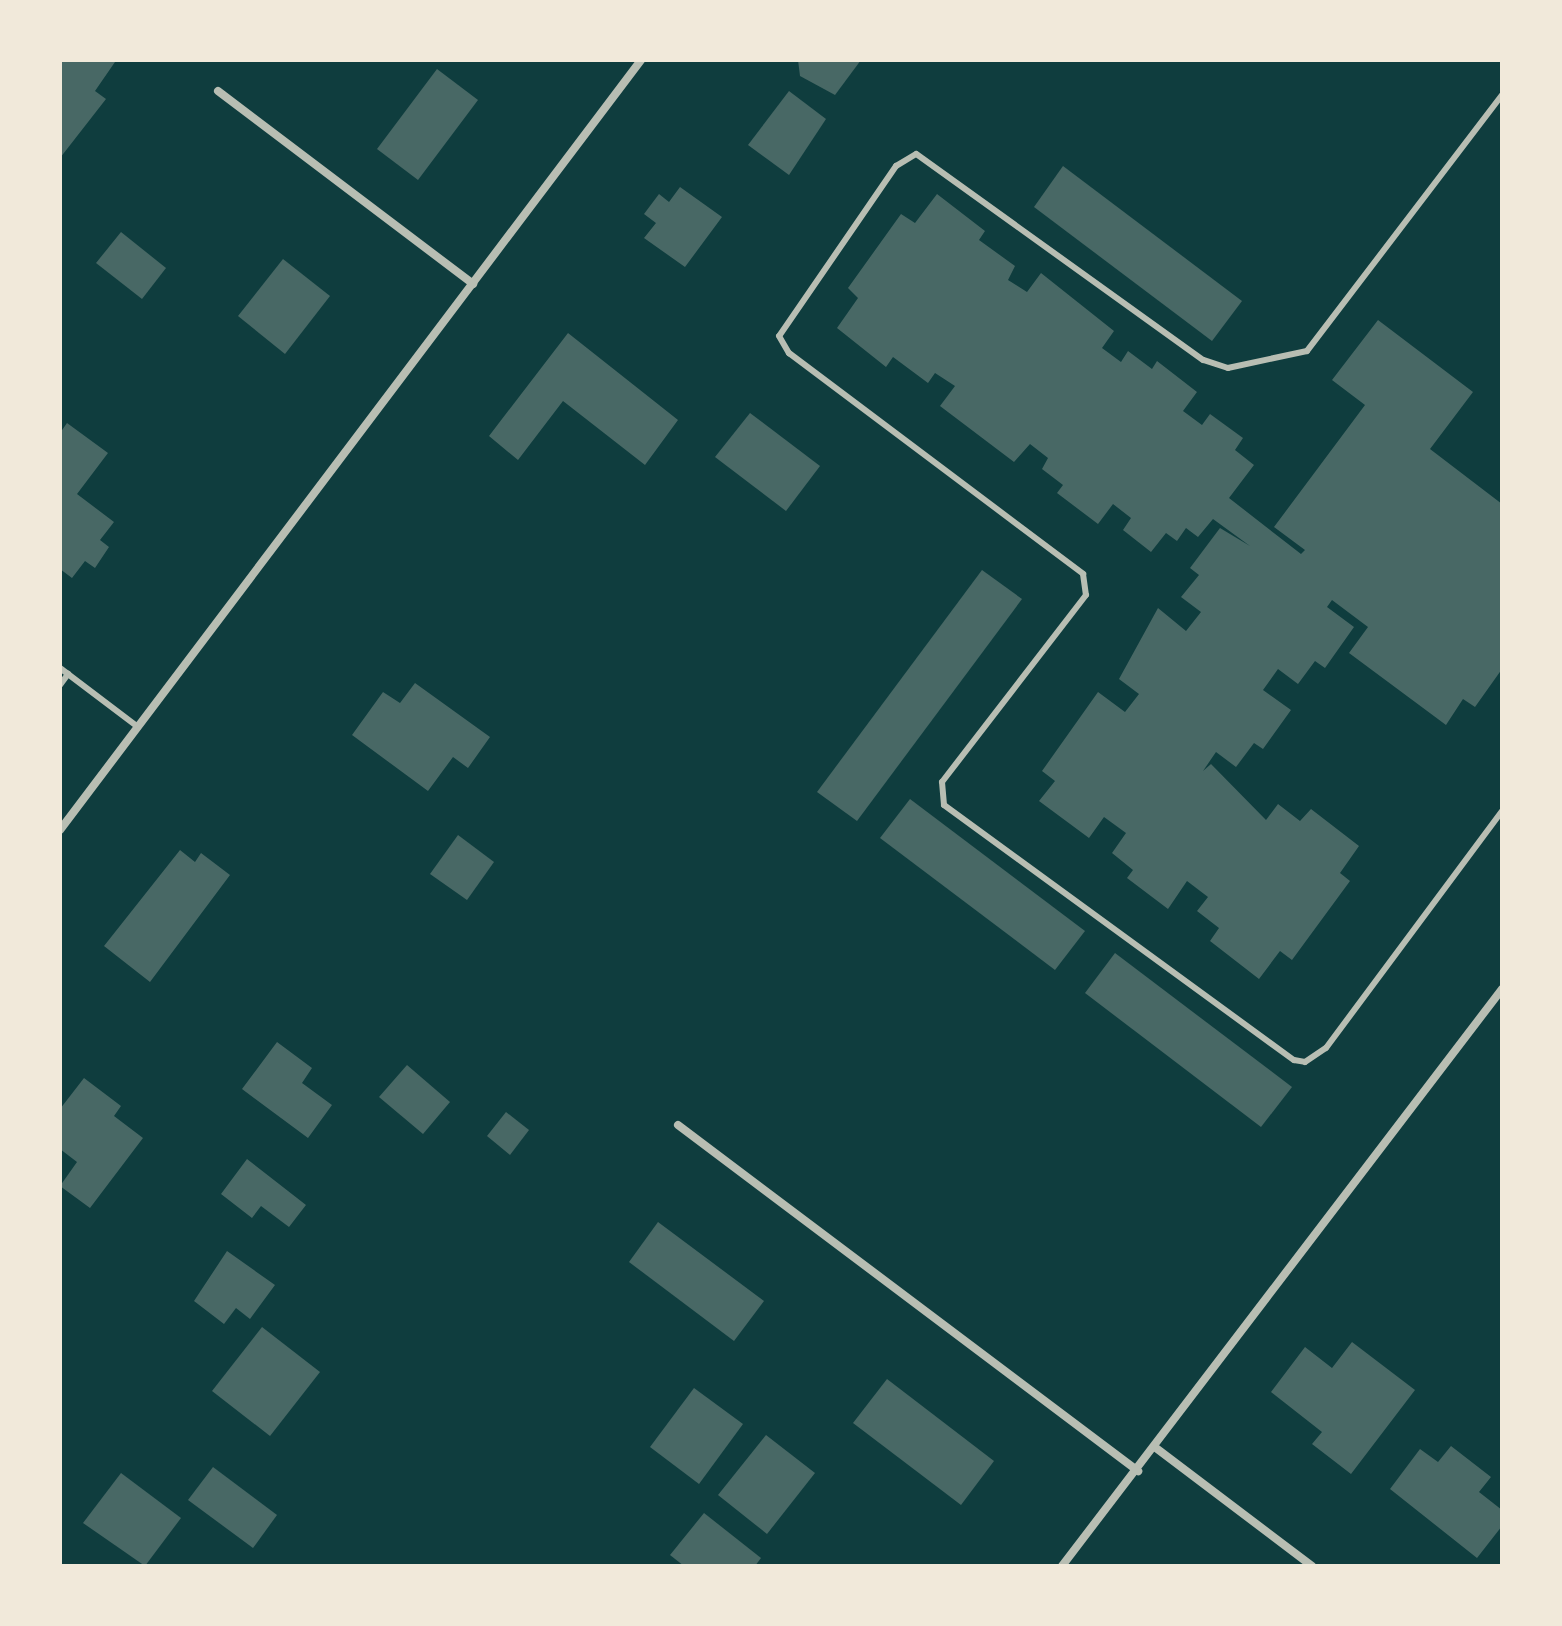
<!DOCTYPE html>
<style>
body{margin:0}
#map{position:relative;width:1562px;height:1626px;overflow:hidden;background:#0f3d3e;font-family:"Open Sans",sans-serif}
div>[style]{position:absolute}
.building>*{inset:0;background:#486865}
.service>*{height:6px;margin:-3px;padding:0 3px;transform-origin:3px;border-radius:3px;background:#b8beb3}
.minor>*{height:8px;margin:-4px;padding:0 4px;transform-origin:4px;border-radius:4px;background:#b8beb3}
span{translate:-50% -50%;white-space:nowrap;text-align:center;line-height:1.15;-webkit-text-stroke:6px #f1e9da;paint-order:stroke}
.frame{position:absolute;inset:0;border:62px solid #f1e9da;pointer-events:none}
</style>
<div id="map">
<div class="building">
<i style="clip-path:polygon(60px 60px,115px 62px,95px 91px,106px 99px,60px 158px)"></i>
<i style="clip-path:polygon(798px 60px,861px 60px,835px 95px,800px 76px)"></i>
<i style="clip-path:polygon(437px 69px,478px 100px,418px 180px,377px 149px)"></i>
<i style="clip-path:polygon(789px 91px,826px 119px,789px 175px,748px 145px)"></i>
<i style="clip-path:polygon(1063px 166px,1242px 301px,1212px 341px,1034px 207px)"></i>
<i style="clip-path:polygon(680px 187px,722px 217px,685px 267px,644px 238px,656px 223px,644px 214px,659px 194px,669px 202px)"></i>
<i style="clip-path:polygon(937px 194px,985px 231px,979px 240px,1015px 266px,1008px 280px,1027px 292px,1041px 273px,1114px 331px,1102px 348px,1121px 362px,1128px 351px,1152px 369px,1157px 361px,1197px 392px,1183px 411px,1202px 425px,1210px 414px,1243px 438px,1235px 450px,1254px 465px,1229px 498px,1301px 554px,1305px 550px,1274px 527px,1365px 405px,1332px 380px,1378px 320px,1473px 392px,1430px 449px,1502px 504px,1502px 669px,1475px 707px,1463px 699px,1446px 725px,1349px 653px,1368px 627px,1332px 600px,1327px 607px,1354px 627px,1325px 668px,1315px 661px,1298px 684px,1278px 669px,1263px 690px,1291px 710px,1263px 749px,1254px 743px,1236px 767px,1216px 752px,1203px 771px,1211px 764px,1266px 820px,1278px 804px,1300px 821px,1311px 809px,1359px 846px,1340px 873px,1350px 881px,1292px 960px,1280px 951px,1259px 979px,1210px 941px,1219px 928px,1197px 911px,1208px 897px,1187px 881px,1168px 909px,1127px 878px,1133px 870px,1112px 853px,1126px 833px,1104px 817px,1089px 838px,1039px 801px,1055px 781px,1042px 771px,1098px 692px,1125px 712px,1139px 694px,1119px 679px,1158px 608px,1186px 631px,1201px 612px,1181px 597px,1199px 575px,1190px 568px,1220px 528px,1250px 546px,1213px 519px,1198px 537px,1186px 528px,1177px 541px,1166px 533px,1151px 552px,1123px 530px,1131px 518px,1113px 504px,1098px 524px,1057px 493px,1063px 485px,1042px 469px,1048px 458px,1030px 444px,1014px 462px,940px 406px,955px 386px,935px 373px,928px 383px,893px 357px,886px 367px,837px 328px,858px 298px,848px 288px,901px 214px,915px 223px)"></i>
<i style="clip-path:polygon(121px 232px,166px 268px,142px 299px,96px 263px)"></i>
<i style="clip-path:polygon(283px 259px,330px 296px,285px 354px,238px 316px)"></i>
<i style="clip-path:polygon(568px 333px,678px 420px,645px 465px,563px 401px,518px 460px,489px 436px)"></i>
<i style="clip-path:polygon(750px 413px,820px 466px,786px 511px,715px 457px)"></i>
<i style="clip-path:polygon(67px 423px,108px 453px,77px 494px,114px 522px,100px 540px,109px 547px,95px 568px,85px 561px,72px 578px,60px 569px,60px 433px)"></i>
<i style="clip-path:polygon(982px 570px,1022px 599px,857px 821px,817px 792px)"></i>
<i style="clip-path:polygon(415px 683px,490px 737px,468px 768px,453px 757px,428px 791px,352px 735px,383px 692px,400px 703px)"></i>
<i style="clip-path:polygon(910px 799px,1085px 931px,1055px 970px,880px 838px)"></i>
<i style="clip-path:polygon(458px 835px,494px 862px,467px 900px,430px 874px)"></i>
<i style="clip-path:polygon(180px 850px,195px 862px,201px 853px,230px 875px,150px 982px,104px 946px)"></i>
<i style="clip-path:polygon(1115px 953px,1292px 1087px,1261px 1127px,1085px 993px)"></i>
<i style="clip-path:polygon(277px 1042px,312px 1068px,302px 1083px,332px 1105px,308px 1138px,242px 1089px)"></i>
<i style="clip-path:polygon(407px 1065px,450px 1102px,423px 1134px,379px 1097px)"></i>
<i style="clip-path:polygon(84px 1078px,121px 1106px,114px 1116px,143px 1138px,90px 1208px,60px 1186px,77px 1162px,60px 1149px,60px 1109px)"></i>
<i style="clip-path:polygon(506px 1112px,529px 1130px,510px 1155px,487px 1136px)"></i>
<i style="clip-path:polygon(247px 1159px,306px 1205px,289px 1227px,261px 1206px,252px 1218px,221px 1194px)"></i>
<i style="clip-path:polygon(658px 1222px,764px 1301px,734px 1341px,629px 1262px)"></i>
<i style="clip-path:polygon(227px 1251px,275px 1285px,250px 1319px,236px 1308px,224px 1324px,194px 1301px)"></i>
<i style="clip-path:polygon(262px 1327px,320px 1372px,270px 1436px,212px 1391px)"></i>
<i style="clip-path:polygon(1352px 1342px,1415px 1390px,1351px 1474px,1312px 1444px,1322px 1432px,1271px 1392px,1305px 1347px,1332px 1368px)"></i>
<i style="clip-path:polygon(887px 1379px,994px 1461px,961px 1505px,853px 1423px)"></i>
<i style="clip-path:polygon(694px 1388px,743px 1424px,699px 1484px,650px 1447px)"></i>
<i style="clip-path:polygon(766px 1435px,815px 1473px,767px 1534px,718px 1495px)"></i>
<i style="clip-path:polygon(1451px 1446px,1491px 1477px,1479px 1492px,1502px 1510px,1502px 1526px,1477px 1558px,1390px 1489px,1420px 1449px,1438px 1462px)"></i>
<i style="clip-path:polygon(213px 1467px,277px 1515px,253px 1548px,188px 1500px)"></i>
<i style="clip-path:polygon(121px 1473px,181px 1518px,145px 1566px,83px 1523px)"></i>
<i style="clip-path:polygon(704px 1513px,761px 1558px,755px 1566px,684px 1566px,670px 1555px)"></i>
</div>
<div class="service">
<i style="left:1502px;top:95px;width:322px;rotate:127.3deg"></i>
<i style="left:1307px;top:351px;width:81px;rotate:167.9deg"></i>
<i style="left:1228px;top:368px;width:26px;rotate:-162deg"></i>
<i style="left:1203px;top:360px;width:353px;rotate:-144.3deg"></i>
<i style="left:916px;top:154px;width:23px;rotate:149deg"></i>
<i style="left:896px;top:166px;width:206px;rotate:124.5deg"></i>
<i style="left:779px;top:336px;width:20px;rotate:60deg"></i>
<i style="left:789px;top:353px;width:368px;rotate:36.9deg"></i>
<i style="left:1083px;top:574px;width:21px;rotate:82deg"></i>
<i style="left:1086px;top:595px;width:236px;rotate:127.6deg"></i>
<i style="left:942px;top:782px;width:23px;rotate:85deg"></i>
<i style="left:944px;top:805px;width:433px;rotate:36.1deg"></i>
<i style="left:1294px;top:1060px;width:11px;rotate:10deg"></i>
<i style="left:1305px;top:1062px;width:25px;rotate:-34deg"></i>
<i style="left:1326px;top:1048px;width:295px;rotate:-53.4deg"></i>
<i style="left:60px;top:668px;width:98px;rotate:37.1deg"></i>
<i style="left:60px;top:685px;width:14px;rotate:-54deg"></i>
</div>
<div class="minor">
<i style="left:218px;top:91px;width:320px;rotate:37.1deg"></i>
<i style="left:60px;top:830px;width:965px;rotate:-52.96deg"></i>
<i style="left:678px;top:1125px;width:576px;rotate:36.95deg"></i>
<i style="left:1156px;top:1448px;width:196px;rotate:37.1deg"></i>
<i style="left:1062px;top:1566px;width:726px;rotate:-52.67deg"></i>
</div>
<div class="frame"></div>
</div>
